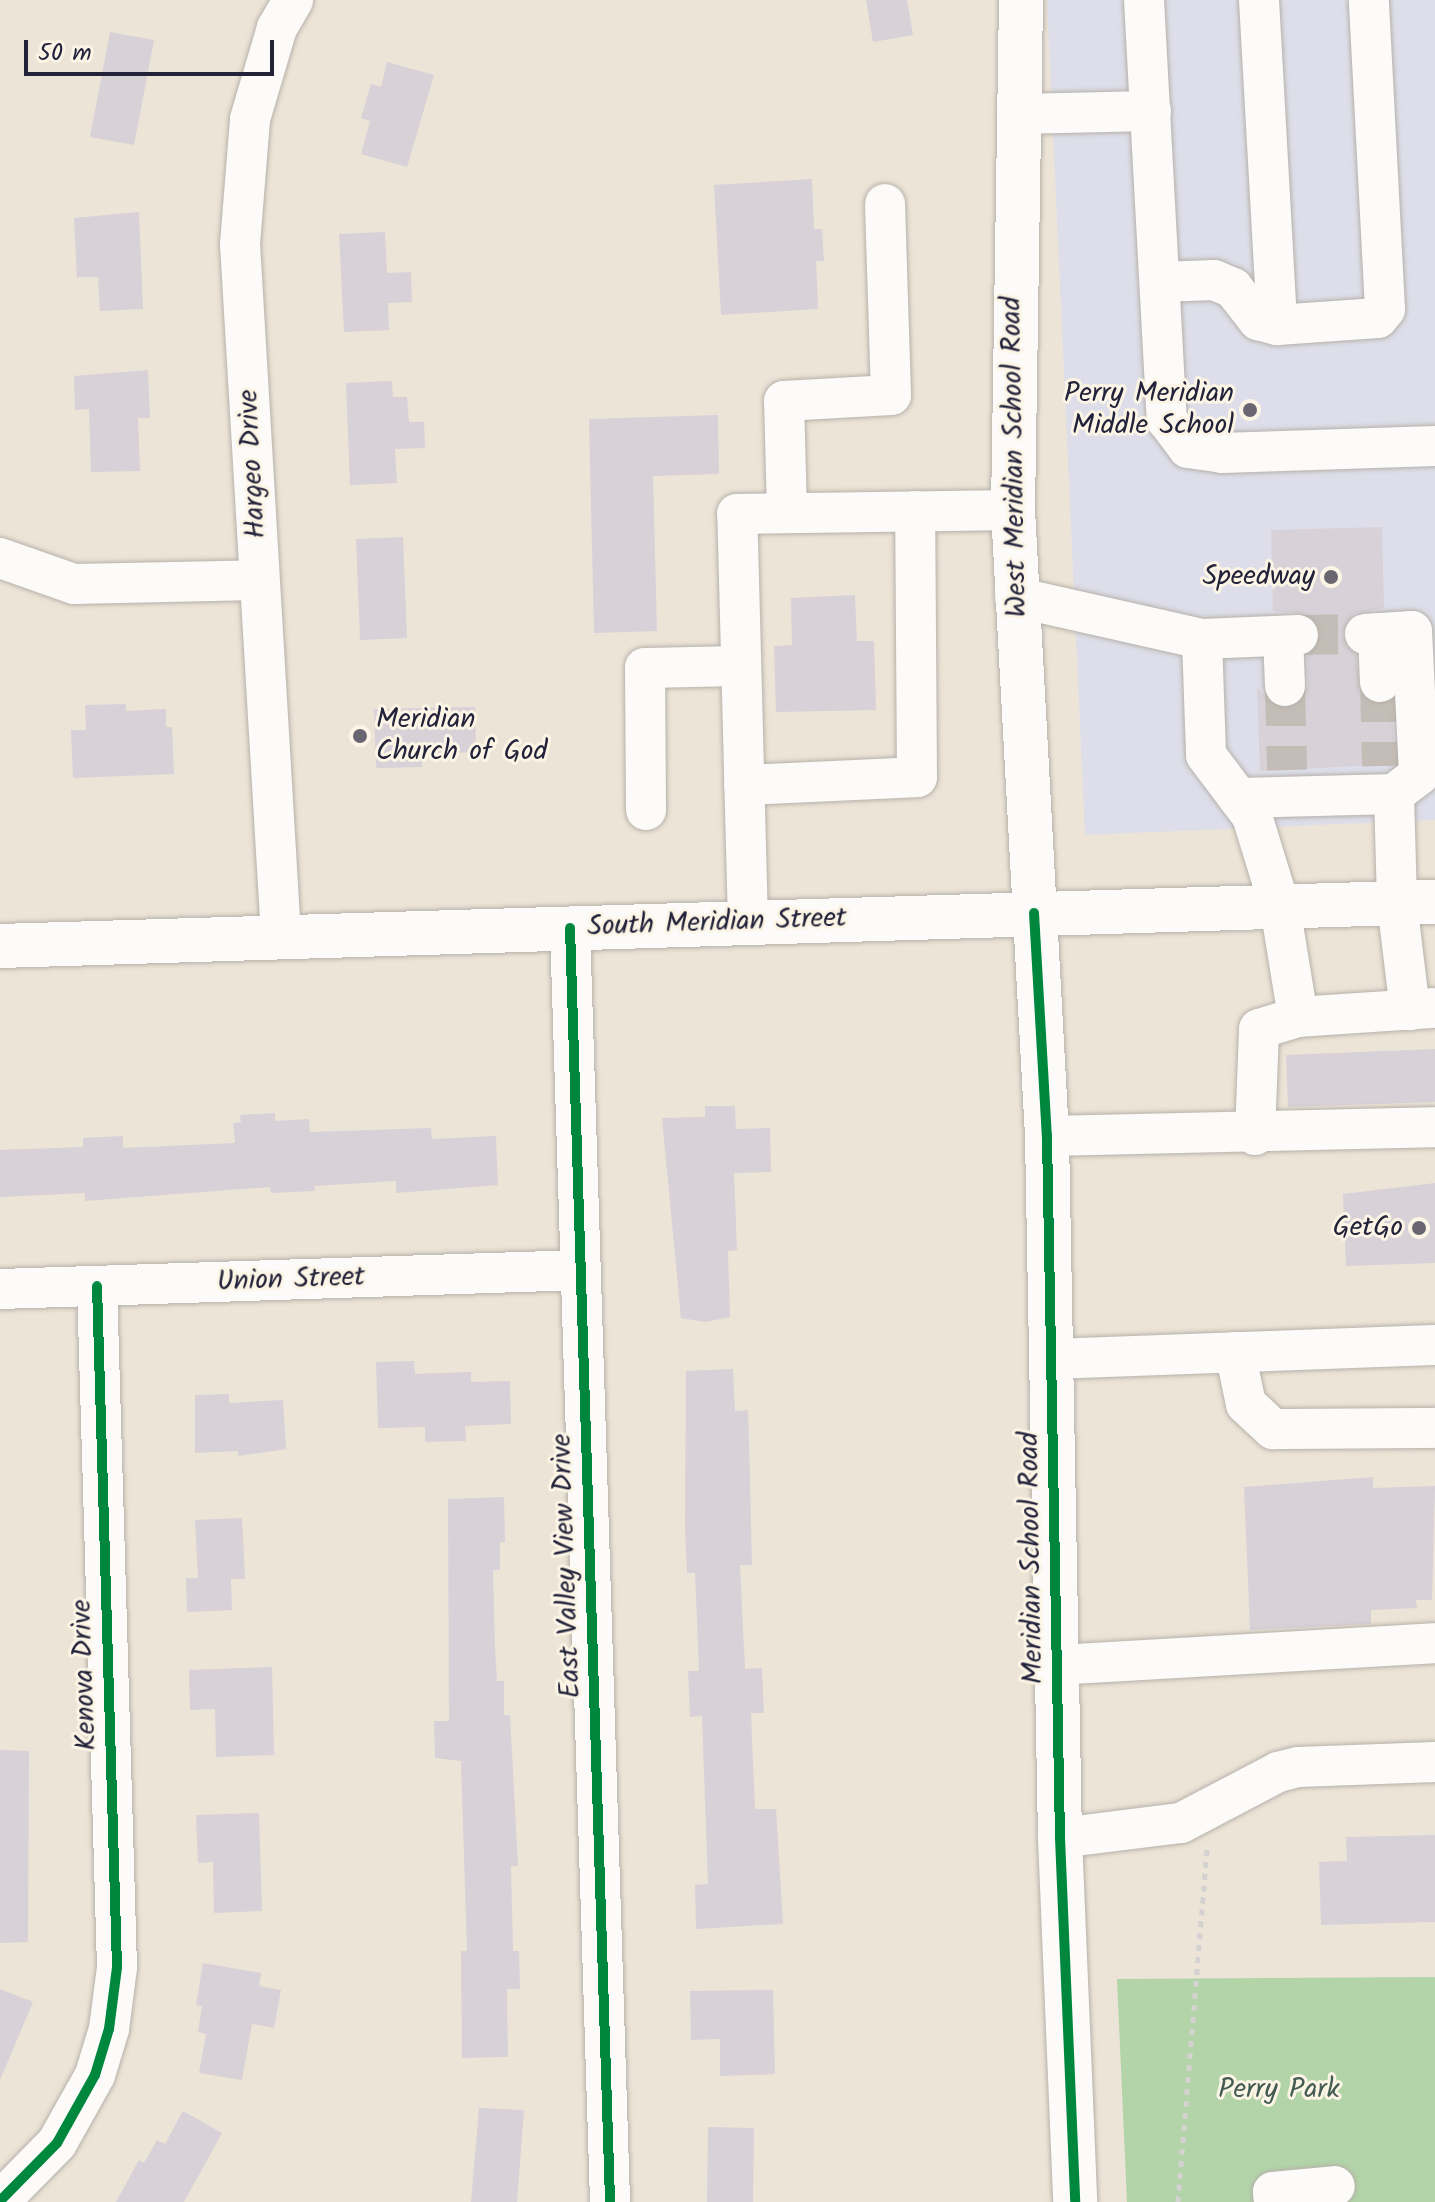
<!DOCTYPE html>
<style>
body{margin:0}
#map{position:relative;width:1435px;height:2202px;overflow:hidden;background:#ece4d6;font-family:Kalam,sans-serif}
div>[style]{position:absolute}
.built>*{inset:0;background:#dddee9}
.green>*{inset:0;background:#b2d4a8}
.building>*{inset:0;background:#d8d1d8}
.minor-tunnel>*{height:40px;margin-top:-20px;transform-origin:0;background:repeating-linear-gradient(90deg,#c4bdb7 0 40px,transparent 0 60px)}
.path>*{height:5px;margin-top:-2.5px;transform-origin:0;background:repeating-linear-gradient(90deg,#d4d2d0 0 6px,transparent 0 12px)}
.roads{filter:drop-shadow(0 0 2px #b6b1aa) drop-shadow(0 0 2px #b6b1aa)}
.minor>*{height:40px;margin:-20px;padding:0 20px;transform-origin:20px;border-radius:20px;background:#fcfbf9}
.major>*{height:44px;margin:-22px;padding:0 22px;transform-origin:22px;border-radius:22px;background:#fcfbf9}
.cycleway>*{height:10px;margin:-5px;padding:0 5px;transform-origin:5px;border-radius:5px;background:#00873e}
.dots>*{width:22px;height:22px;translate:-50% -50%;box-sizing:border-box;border:4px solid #fcf5e5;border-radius:50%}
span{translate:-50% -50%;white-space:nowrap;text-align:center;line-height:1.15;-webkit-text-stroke:6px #fcf5e5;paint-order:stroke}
.poi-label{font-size:28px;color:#22223b}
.right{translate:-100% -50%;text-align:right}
.left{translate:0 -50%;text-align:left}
.street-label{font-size:28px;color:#22223b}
.park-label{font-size:28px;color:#445c54}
.scale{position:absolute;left:24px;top:40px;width:250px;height:36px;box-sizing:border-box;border:4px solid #22223b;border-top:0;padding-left:10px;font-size:24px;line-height:28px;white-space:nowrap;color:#22223b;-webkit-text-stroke:6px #fcf5e5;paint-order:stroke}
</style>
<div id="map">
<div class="built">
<i style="clip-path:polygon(1047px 0,1435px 0,1435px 820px,1085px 835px)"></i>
</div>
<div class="green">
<i style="clip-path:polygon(1435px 1977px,1435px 2202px,1127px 2202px,1117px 1979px)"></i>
</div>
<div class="building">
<i style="clip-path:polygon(866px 0,907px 0,913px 35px,873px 42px)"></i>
<i style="clip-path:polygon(110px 32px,154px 40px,134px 145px,90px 137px)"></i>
<i style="clip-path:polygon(387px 62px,434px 75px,407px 167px,361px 154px,370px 121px,361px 118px,371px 84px,381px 87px)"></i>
<i style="clip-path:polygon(812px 179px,814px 229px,822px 229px,824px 261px,816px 261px,818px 309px,721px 315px,714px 185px)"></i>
<i style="clip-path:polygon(139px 212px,143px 309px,100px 311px,98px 277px,77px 277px,74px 218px)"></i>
<i style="clip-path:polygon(385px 232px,387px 273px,411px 272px,412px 302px,388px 303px,389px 330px,344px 332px,339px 234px)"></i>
<i style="clip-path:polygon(148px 370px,150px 418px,138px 418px,140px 471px,91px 472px,89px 409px,75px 410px,74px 376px)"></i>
<i style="clip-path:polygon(392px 381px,393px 397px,407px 397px,409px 422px,424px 422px,425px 448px,395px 449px,397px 483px,350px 485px,346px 383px)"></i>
<i style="clip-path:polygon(718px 415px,719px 474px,653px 476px,657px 631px,594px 633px,589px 419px)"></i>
<i style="clip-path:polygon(1382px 527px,1384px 608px,1353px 614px,1342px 635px,1356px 655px,1361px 695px,1380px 705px,1392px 701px,1395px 764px,1260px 771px,1257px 687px,1275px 707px,1298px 705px,1308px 686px,1307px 656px,1321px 635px,1308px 614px,1273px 611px,1271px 530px)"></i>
<i style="clip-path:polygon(403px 537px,407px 638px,360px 640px,356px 539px)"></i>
<i style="clip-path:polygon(855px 595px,857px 641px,874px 641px,876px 710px,776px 712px,774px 646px,792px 645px,791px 598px)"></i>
<i style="clip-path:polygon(126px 704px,126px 711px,166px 709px,166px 727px,172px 727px,174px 774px,73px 778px,71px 730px,86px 730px,85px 705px)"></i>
<i style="clip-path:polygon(475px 707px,476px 752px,422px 754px,422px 767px,376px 768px,374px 709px)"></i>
<i style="clip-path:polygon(1435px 1049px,1435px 1102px,1288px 1107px,1286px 1055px)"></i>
<i style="clip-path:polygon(705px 1106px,735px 1106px,736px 1129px,770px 1128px,771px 1172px,734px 1173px,737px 1250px,728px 1251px,730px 1317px,705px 1322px,681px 1318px,662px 1118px,705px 1117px)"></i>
<i style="clip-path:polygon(275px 1113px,275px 1121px,309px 1119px,310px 1132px,431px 1128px,432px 1139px,496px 1136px,498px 1185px,396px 1193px,396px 1181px,314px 1186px,315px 1191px,271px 1193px,270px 1187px,85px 1201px,85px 1193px,0 1197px,0 1150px,83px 1147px,83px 1138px,123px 1136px,123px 1148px,235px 1143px,233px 1123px,241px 1122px,240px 1115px)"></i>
<i style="clip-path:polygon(1435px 1183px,1435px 1263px,1346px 1266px,1343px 1194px)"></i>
<i style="clip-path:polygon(414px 1361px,415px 1374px,471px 1372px,471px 1382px,510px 1381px,511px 1424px,465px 1426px,466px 1441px,425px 1442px,425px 1427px,378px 1428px,376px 1362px)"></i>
<i style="clip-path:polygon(733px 1369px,735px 1411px,748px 1410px,750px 1477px,752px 1565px,740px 1565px,745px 1669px,762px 1668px,764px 1713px,751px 1713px,755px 1809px,776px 1809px,783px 1924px,696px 1929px,695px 1885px,708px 1884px,702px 1716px,690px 1717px,688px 1671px,699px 1671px,695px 1573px,687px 1573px,685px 1526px,686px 1371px)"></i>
<i style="clip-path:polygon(229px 1394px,229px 1403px,283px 1400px,286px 1449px,238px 1456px,238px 1451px,195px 1453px,195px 1395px)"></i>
<i style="clip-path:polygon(1373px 1477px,1373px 1488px,1435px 1486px,1432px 1600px,1416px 1600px,1417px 1608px,1371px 1610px,1371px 1624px,1250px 1630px,1244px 1487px)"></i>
<i style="clip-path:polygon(504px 1497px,505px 1542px,500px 1542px,500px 1570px,493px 1570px,495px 1649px,497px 1681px,504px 1681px,504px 1715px,510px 1715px,518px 1866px,511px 1866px,513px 1951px,519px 1951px,520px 1989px,507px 1989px,508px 2057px,462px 2058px,461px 1951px,467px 1951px,461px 1761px,435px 1758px,434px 1721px,449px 1721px,448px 1499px)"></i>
<i style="clip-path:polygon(242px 1518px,245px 1579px,231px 1579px,232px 1610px,187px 1612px,186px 1578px,198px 1578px,195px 1520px)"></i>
<i style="clip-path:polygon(272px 1667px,274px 1755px,216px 1757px,215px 1709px,190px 1710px,189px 1670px)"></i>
<i style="clip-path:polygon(0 1750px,29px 1751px,28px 1942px,0 1943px)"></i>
<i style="clip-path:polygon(259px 1813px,262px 1911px,214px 1913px,213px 1862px,198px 1863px,196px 1815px)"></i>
<i style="clip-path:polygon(1435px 1835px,1435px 1922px,1321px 1925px,1319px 1862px,1347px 1861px,1346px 1837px)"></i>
<i style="clip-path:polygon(203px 1963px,261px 1973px,259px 1986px,281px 1990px,274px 2028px,252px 2024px,242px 2080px,199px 2073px,206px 2034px,198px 2032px,202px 2006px,196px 2005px)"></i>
<i style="clip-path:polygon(0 1989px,33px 2002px,0 2080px)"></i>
<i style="clip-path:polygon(773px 1990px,775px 2074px,720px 2076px,720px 2039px,691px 2040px,690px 1991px)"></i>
<i style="clip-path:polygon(479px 2108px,524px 2110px,517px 2202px,471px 2202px)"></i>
<i style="clip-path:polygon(183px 2111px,222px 2133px,184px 2202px,116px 2202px,139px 2160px,144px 2163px,157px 2140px,165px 2144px)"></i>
<i style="clip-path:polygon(708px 2127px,754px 2128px,753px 2202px,707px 2202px)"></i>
</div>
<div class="minor-tunnel">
<i style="left:1298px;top:635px;width:67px;rotate:-0.9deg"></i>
<i style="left:1380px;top:682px;width:84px;rotate:88.6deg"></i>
<i style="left:1285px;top:686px;width:84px;rotate:88.6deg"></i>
</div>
<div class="path">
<i style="left:1178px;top:2202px;width:355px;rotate:-85.3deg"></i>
</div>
<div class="roads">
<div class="minor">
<i style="left:1144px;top:0;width:421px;rotate:86.9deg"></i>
<i style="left:1167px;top:420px;width:35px;rotate:53deg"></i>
<i style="left:1188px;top:448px;width:34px;rotate:8deg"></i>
<i style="left:1222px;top:453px;width:213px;rotate:-1.9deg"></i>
<i style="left:1259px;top:0;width:325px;rotate:86.8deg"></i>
<i style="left:1017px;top:114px;width:134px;rotate:-1.3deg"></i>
<i style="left:1160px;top:282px;width:54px;rotate:-2.1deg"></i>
<i style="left:1214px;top:280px;width:21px;rotate:23deg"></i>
<i style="left:1233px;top:288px;width:41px;rotate:52deg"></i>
<i style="left:1258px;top:320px;width:20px;rotate:15deg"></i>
<i style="left:1277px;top:325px;width:101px;rotate:-4deg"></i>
<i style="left:1378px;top:318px;width:11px;rotate:-52deg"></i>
<i style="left:1385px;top:309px;width:309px;rotate:-93deg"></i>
<i style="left:787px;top:513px;width:112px;rotate:-91.5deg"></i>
<i style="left:784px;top:401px;width:107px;rotate:-3.2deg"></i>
<i style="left:891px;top:395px;width:191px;rotate:-91.8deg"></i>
<i style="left:0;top:558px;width:78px;rotate:19.4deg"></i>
<i style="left:74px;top:584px;width:185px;rotate:-1.2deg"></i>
<i style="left:1015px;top:597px;width:192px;rotate:12.7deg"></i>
<i style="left:1202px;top:639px;width:116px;rotate:88deg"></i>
<i style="left:1206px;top:755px;width:76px;rotate:53deg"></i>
<i style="left:1252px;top:816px;width:95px;rotate:72.9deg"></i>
<i style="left:1280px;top:907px;width:111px;rotate:80.7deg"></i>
<i style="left:1378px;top:633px;width:49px;rotate:87.7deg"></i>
<i style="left:1365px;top:634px;width:47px;rotate:-3.7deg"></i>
<i style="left:1412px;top:631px;width:144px;rotate:87.2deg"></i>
<i style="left:1419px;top:775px;width:31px;rotate:143deg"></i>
<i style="left:1394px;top:794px;width:109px;rotate:88.4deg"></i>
<i style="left:1397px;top:903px;width:108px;rotate:83.1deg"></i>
<i style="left:1283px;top:636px;width:50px;rotate:87.7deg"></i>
<i style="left:1202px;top:639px;width:96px;rotate:-2.4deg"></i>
<i style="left:744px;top:785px;width:173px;rotate:-2.6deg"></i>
<i style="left:917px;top:777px;width:266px;rotate:-90.4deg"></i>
<i style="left:1239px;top:798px;width:155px;rotate:-1.5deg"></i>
<i style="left:646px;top:810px;width:142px;rotate:-90.4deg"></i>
<i style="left:645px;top:668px;width:96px;rotate:-1.2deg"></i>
<i style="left:748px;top:923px;width:409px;rotate:-91.5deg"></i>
<i style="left:737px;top:514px;width:276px;rotate:-0.8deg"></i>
<i style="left:570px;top:928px;width:1275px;rotate:88.2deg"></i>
<i style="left:281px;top:936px;width:693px;rotate:-93.39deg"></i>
<i style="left:240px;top:244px;width:125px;rotate:-85.4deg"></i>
<i style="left:250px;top:119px;width:95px;rotate:-73.5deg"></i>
<i style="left:277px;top:28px;width:32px;rotate:-60deg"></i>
<i style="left:1255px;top:1135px;width:106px;rotate:-87.8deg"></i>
<i style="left:1259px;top:1029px;width:41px;rotate:-17.1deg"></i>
<i style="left:1298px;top:1017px;width:136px;rotate:-3.8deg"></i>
<i style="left:1047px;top:1136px;width:388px;rotate:-1.3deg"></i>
<i style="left:0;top:1289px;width:581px;rotate:-1.87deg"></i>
<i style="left:1235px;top:1352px;width:53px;rotate:78.1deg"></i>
<i style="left:1246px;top:1404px;width:37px;rotate:43deg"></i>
<i style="left:1273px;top:1429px;width:162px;rotate:-0.4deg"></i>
<i style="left:1051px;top:1359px;width:384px;rotate:-2.1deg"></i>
<i style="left:1057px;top:1665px;width:379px;rotate:-3.3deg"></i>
<i style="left:1060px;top:1838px;width:122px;rotate:-7.1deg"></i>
<i style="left:1181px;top:1823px;width:110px;rotate:-27.7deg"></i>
<i style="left:1278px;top:1772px;width:21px;rotate:-14deg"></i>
<i style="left:1298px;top:1767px;width:137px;rotate:-2.1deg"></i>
<i style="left:0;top:2201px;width:81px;rotate:-45.5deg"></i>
<i style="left:57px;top:2143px;width:78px;rotate:-60.8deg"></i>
<i style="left:95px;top:2075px;width:48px;rotate:-73.1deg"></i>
<i style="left:109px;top:2029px;width:63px;rotate:-82.6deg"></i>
<i style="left:117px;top:1967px;width:681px;rotate:-91.68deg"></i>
<i style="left:1274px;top:2202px;width:10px;rotate:-96deg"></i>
<i style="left:1273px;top:2192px;width:62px;rotate:-5.5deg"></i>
</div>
<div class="major">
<i style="left:1021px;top:0;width:510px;rotate:90.9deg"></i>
<i style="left:1013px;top:510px;width:627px;rotate:86.89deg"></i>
<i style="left:1047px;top:1136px;width:702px;rotate:88.94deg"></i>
<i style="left:1060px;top:1838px;width:364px;rotate:87.6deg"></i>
<i style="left:0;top:946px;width:1436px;rotate:-1.76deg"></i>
</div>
</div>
<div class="cycleway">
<i style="left:1034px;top:913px;width:223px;rotate:86.7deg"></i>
<i style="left:1047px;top:1136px;width:702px;rotate:88.94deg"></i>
<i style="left:1060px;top:1838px;width:364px;rotate:87.6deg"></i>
<i style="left:570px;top:928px;width:1275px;rotate:88.2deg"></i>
<i style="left:0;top:2201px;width:81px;rotate:-45.5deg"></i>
<i style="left:57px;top:2143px;width:78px;rotate:-60.8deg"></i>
<i style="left:95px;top:2075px;width:48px;rotate:-73.1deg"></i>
<i style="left:109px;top:2029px;width:63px;rotate:-82.6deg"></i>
<i style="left:117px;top:1967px;width:681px;rotate:-91.68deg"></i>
</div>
<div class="dots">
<i style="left:1250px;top:410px;background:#696671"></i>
<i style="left:1331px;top:577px;background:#696671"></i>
<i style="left:360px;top:736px;background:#696671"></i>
<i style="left:1419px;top:1228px;background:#696671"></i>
</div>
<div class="poi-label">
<span class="right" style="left:1234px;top:410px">Perry Meridian<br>Middle School</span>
<span class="right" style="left:1315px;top:577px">Speedway</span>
<span class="left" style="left:376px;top:736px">Meridian<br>Church of God</span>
<span class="right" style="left:1403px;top:1228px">GetGo</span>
</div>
<div class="street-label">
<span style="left:1015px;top:457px;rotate:-91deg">West Meridian School Road</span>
<span style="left:253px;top:464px;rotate:-93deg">Hargeo Drive</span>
<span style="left:717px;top:923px;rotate:-2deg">South Meridian Street</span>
<span style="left:291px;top:1280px;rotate:-2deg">Union Street</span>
<span style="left:1032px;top:1558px;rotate:-91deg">Meridian School Road</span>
<span style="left:567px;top:1566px;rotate:-92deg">East Valley View Drive</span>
<span style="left:85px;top:1675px;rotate:-92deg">Kenova Drive</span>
</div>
<div class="park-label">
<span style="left:1279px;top:2090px">Perry Park</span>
</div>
<div class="scale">50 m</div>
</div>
